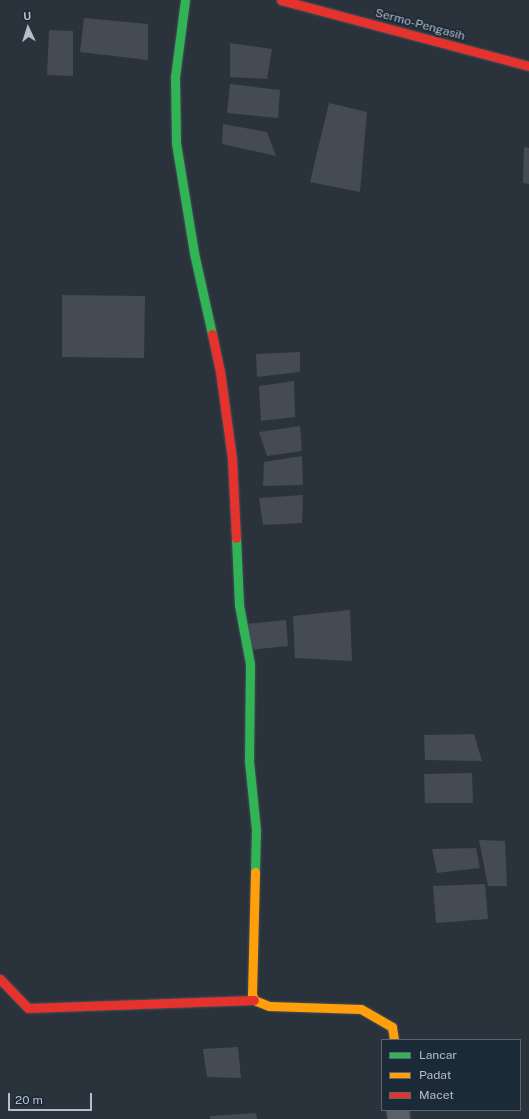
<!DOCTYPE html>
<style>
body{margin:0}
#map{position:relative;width:529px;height:1119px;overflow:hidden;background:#2a323b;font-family:"Public Sans",sans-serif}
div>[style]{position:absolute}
.building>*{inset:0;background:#444b53}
.roads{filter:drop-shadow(0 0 1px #484e55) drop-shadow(0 0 1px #484e55)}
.street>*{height:22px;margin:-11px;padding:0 11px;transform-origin:11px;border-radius:11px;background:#5b6068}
.fast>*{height:9px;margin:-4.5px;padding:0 4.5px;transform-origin:4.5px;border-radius:4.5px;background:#30b455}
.slow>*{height:9px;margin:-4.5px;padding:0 4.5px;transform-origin:4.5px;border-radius:4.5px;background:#ff9f0a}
.jam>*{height:9px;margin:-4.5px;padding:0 4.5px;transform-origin:4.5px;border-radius:4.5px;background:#e5322d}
span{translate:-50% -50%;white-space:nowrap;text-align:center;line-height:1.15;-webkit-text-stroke:3.5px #1c2937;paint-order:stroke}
.street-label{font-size:12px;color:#b4bfcc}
.legend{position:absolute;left:381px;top:1039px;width:140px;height:72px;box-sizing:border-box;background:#1c2937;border:1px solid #596573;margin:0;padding:5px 7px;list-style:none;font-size:12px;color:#b4bfcc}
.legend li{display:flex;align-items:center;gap:8px;height:20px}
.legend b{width:20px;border:1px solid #596573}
.north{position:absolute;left:8px;top:8px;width:40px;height:40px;-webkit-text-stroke:3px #1c2937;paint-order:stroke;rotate:356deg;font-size:11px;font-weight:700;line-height:16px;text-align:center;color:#b4bfcc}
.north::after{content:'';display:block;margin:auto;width:14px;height:18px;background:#b4bfcc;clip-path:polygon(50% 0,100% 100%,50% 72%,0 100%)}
.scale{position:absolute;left:8px;top:1093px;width:84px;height:18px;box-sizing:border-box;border:2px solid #b4bfcc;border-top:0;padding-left:5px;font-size:12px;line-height:14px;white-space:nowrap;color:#b4bfcc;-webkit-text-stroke:3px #1c2937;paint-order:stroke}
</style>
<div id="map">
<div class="building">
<i style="clip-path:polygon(84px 18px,148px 24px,148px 60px,80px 52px)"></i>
<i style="clip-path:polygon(49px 30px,73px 31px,73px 76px,47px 75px)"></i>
<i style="clip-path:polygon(230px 43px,272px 49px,267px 79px,230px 77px)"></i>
<i style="clip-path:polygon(230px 84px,280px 90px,278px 118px,227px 113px)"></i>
<i style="clip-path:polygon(329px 103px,367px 112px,360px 192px,310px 182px)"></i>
<i style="clip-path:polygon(223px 124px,267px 132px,276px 156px,222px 144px)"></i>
<i style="clip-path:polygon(524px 147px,529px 148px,529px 184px,523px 183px)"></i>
<i style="clip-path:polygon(62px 295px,145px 296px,144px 358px,62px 357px)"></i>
<i style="clip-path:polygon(300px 352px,300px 372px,257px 377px,256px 354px)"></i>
<i style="clip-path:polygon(294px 381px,295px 417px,261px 421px,259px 386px)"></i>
<i style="clip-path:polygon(300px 426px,302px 451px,267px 456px,259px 432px)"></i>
<i style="clip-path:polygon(302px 456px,303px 485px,263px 486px,264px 462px)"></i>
<i style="clip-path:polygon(303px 495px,302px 523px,263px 525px,259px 498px)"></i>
<i style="clip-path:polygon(350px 610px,352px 661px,295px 658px,293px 616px)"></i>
<i style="clip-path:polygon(286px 620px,288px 646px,248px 650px,246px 624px)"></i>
<i style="clip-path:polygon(474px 734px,482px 761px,425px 760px,424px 735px)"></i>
<i style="clip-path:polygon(472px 773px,473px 803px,425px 803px,424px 774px)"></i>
<i style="clip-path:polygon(479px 840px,505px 841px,507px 886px,488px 886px)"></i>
<i style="clip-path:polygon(476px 848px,480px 868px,437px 873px,432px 849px)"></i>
<i style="clip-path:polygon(485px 884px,488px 919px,436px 923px,433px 886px)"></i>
<i style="clip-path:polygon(238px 1047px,241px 1078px,207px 1077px,203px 1049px)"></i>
<i style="clip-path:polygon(256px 1113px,257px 1119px,210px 1119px,210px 1116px)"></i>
</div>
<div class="roads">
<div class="street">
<i style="left:398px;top:1110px;width:9px;rotate:84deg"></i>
</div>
<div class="fast">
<i style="left:185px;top:0;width:78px;rotate:97.4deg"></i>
<i style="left:175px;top:77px;width:66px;rotate:89.1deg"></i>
<i style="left:176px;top:143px;width:111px;rotate:80.7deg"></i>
<i style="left:194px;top:253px;width:83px;rotate:77.5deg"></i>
<i style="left:236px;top:538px;width:67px;rotate:87.4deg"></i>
<i style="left:239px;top:605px;width:60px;rotate:79.4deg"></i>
<i style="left:250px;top:664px;width:97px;rotate:90.6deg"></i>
<i style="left:249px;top:761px;width:69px;rotate:84.2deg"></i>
<i style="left:256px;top:830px;width:42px;rotate:91.4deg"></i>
</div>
<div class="slow">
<i style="left:255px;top:872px;width:122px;rotate:91.4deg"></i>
<i style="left:252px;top:994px;width:6px;rotate:72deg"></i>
<i style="left:254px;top:1000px;width:16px;rotate:22deg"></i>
<i style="left:269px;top:1006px;width:92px;rotate:1.9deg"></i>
<i style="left:361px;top:1009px;width:36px;rotate:30deg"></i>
<i style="left:392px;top:1027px;width:13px;rotate:81deg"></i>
</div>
<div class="jam">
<i style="left:281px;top:0;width:257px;rotate:14.9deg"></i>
<i style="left:212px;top:334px;width:38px;rotate:78deg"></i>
<i style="left:220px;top:371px;width:89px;rotate:82.2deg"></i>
<i style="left:232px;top:459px;width:79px;rotate:87.1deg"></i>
<i style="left:0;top:979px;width:40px;rotate:46deg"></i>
<i style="left:28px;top:1008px;width:226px;rotate:-2deg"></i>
</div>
</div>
<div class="street-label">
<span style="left:420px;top:25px;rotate:15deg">Sermo-Pengasih</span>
</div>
<ul class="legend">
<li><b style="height:5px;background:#30b455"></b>Lancar</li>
<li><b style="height:5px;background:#ff9f0a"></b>Padat</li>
<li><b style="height:5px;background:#e5322d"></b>Macet</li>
</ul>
<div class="north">U</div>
<div class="scale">20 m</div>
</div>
